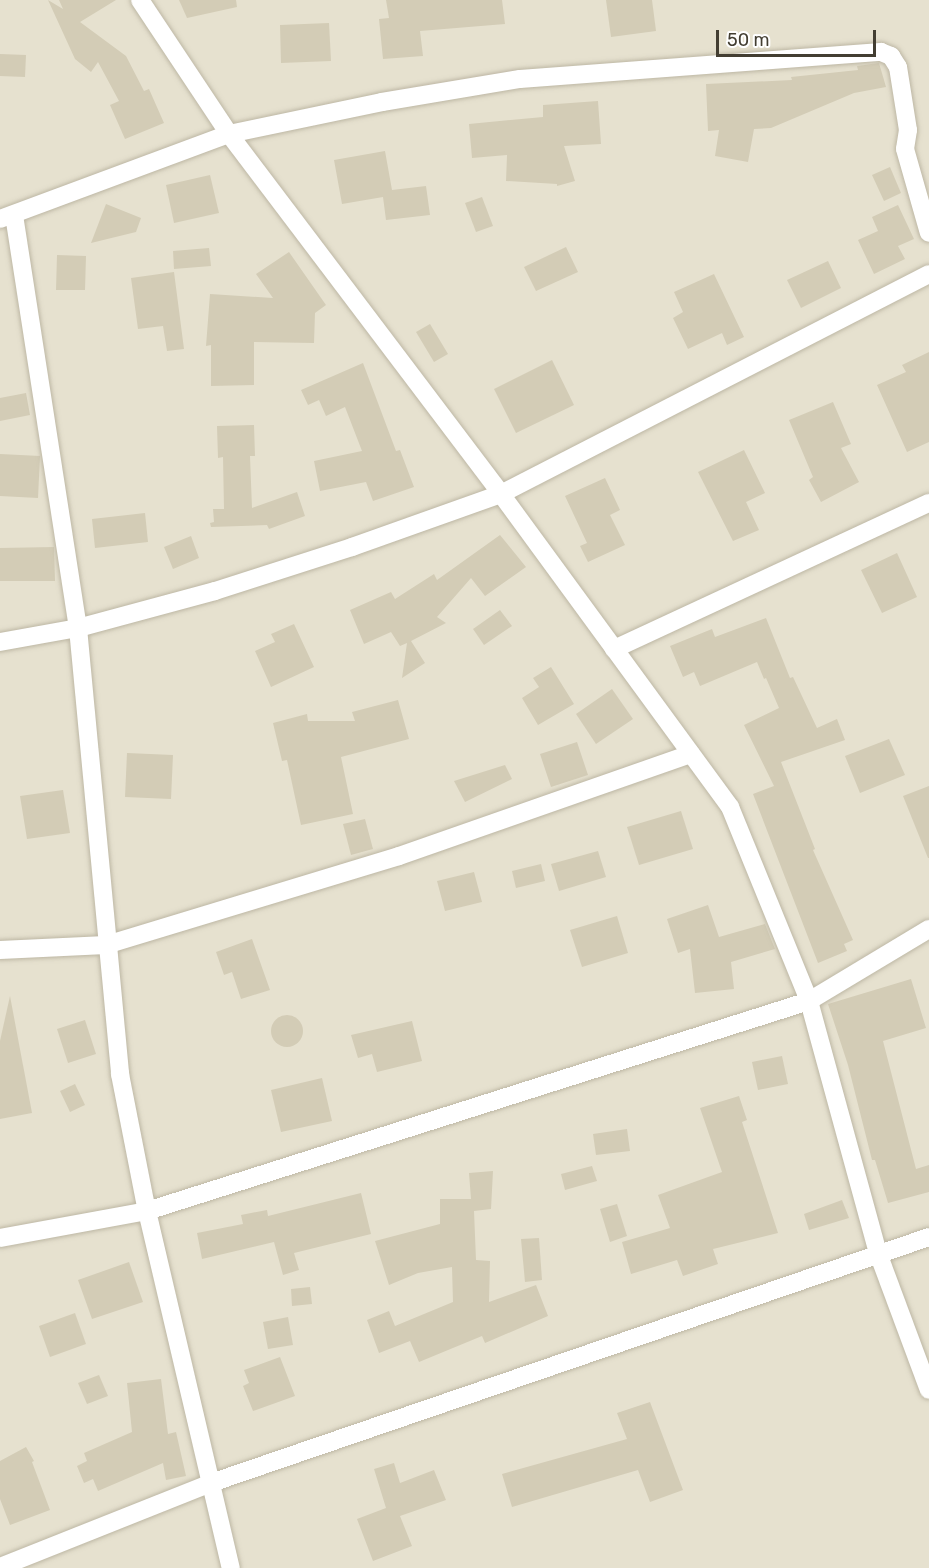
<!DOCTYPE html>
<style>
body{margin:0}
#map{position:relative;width:929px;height:1568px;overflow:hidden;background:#f2efe1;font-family:Rubik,sans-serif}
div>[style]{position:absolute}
.residential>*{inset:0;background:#e6e1cf}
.building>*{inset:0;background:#d3ccb6}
.round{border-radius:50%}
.roads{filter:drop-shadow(0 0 2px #bdb7a4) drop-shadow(0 0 2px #bdb7a4)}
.minor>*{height:18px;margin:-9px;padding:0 9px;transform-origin:9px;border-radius:9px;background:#fff}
span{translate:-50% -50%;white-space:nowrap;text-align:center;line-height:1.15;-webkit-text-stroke:6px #fff;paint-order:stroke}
.scale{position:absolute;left:716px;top:30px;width:160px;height:27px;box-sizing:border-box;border:3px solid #433e32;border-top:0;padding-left:8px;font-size:18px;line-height:21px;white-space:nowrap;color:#433e32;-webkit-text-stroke:4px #fff;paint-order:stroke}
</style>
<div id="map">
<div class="residential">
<i style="clip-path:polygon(0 0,929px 0,929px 1568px,0 1568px)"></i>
</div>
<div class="building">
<i style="clip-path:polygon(48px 0,63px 9px,59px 0,116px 0,80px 22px,126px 56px,144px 91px,149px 89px,164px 123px,125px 139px,110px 105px,119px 101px,98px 62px,91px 72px,75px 59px)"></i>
<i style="clip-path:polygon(179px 0,236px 0,237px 7px,187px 18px)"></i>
<i style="clip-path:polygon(386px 0,502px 0,505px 24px,420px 31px,423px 56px,383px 59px,379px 19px,389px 18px)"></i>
<i style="clip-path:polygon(606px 0,652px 0,656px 31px,611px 37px)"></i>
<i style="clip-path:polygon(329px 23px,331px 61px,281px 63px,280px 25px)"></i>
<i style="clip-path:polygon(0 54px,26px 55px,25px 77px,0 76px)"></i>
<i style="clip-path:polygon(879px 63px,886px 87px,854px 93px,771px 128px,754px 129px,748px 162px,715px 156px,719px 130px,708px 131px,706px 84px,792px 80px,791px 77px,858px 70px,857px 66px)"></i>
<i style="clip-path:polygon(598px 101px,601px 144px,564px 146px,575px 181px,557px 186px,557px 184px,506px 181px,507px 155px,472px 158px,469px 124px,543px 117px,543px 105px)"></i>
<i style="clip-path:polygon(385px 151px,392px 190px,426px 186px,430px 215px,386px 220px,383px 197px,342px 204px,334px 160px)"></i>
<i style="clip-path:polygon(890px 167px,901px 193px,884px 201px,872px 175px)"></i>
<i style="clip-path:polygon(210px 175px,219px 213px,174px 223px,166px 185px)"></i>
<i style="clip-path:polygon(482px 197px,493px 226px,476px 232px,465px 203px)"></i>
<i style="clip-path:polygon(106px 204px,141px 218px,136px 232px,91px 243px)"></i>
<i style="clip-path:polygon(898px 205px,914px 239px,898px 246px,905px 259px,874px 274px,858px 240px,878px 231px,872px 217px)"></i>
<i style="clip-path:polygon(566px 247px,578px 272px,536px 291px,524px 267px)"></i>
<i style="clip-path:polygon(209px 248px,211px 266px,174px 269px,173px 251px)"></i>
<i style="clip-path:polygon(289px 252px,326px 305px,315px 313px,314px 343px,254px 342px,254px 385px,211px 386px,211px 345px,206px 346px,210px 294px,273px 298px,256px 274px)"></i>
<i style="clip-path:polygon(57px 255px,86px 256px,85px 290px,56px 290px)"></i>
<i style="clip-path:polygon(828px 261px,841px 288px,801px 308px,787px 280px)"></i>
<i style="clip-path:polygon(174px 272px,184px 349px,167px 351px,163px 326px,138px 329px,131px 278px)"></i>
<i style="clip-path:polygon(714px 274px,744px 337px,727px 345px,722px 333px,688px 349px,673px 318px,683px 312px,674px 292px)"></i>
<i style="clip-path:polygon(430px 324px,448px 354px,434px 362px,416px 332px)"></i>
<i style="clip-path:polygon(929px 352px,929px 442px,907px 452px,877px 385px,906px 372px,902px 365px)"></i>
<i style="clip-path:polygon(552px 360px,574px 405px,516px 433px,494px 389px)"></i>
<i style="clip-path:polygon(363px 363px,396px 451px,400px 450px,414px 487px,373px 501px,366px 482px,320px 491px,314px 461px,362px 451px,345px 407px,326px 416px,319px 400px,308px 405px,301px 390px)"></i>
<i style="clip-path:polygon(26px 393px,30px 415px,0 421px,0 398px)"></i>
<i style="clip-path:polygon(833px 402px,851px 444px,841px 448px,859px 482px,821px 502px,809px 480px,813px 477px,789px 420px)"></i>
<i style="clip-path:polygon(254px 425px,255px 456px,250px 456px,252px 508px,297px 492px,305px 516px,269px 529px,267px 525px,211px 527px,210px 523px,214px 522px,213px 509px,224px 509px,223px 457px,218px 458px,217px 426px)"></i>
<i style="clip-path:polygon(744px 450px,765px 493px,746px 502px,759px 530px,733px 541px,698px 472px)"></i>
<i style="clip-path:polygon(0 454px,40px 456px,38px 498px,0 496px)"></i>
<i style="clip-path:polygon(605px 478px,620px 510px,610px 515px,625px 545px,588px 562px,580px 546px,587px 543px,565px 496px)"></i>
<i style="clip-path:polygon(145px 513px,148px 542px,95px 548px,92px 519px)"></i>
<i style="clip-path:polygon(500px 535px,526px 567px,485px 596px,471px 578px,437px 617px,446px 623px,411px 641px,425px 663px,402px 678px,407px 643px,400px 646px,391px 632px,364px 644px,350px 610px,391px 592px,395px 599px,434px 574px,437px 580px)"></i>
<i style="clip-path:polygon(191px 536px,199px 558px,173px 569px,164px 547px)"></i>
<i style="clip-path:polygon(54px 547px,55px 581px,0 581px,0 548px)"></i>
<i style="clip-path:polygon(897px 553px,917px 597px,882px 613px,861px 570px)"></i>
<i style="clip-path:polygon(500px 610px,512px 626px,484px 645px,473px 629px)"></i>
<i style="clip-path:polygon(766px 618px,790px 678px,793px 677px,817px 728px,837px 719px,845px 740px,781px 762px,815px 849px,813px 850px,853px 940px,844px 944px,847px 951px,818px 963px,753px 794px,774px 786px,744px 725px,779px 708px,766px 678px,764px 679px,757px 662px,700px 686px,694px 672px,683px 677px,670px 646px,712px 629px,715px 637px)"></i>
<i style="clip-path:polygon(294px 624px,314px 667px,271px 687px,255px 651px,275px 642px,271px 634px)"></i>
<i style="clip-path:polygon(551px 667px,574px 704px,538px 725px,522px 698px,539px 687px,533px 678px)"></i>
<i style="clip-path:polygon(612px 689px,633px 719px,596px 744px,576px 714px)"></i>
<i style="clip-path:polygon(398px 700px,409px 739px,341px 757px,353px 814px,301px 825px,287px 760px,282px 761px,273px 723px,307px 714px,308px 721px,355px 721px,352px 712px)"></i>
<i style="clip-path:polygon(889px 739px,905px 775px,860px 793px,845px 756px)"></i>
<i style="clip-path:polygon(577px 742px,588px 775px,551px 787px,540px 754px)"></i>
<i style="clip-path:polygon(127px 753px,173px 755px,171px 799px,125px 797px)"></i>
<i style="clip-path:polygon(505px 765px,512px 779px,465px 802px,454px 781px)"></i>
<i style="clip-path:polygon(929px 786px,929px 858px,928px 858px,903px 796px)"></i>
<i style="clip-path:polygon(63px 790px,70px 833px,27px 839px,20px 796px)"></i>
<i style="clip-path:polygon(681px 811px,693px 849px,639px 865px,627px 827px)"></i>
<i style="clip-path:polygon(365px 819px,373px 849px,351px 855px,343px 824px)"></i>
<i style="clip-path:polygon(598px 851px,606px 877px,559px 891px,551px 864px)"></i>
<i style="clip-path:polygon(541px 864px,545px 881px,516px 888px,512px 871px)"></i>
<i style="clip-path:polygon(474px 872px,482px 902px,445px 911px,437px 881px)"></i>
<i style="clip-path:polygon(708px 905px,719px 937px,765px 924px,775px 949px,731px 962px,734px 989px,695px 993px,690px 949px,678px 953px,667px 919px)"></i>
<i style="clip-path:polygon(617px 916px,628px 953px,582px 967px,570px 930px)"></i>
<i style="clip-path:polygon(252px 939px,270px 990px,241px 999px,232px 972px,224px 975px,216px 952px)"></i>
<i style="clip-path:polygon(911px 979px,926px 1028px,883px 1041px,916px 1169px,929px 1165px,929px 1192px,888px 1203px,875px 1160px,872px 1160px,848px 1065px,828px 1004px)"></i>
<i style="clip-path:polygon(10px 996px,32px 1113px,0 1119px,0 1041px)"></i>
<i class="round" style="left:271px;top:1015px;width:32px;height:32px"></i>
<i style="clip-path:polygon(85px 1020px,96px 1054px,68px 1063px,57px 1029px)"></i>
<i style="clip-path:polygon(412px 1021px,422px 1061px,377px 1072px,372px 1054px,358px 1058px,351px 1035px)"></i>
<i style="clip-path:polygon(782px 1056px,788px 1084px,758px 1090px,752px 1062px)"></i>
<i style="clip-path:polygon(322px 1078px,332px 1121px,281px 1132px,271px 1090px)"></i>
<i style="clip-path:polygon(75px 1084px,85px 1105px,70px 1112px,60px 1091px)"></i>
<i style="clip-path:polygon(739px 1096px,747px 1120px,742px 1122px,778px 1233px,713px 1249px,718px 1264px,683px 1276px,677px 1260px,631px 1274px,622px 1242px,670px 1228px,658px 1195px,722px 1172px,700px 1108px)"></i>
<i style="clip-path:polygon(627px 1129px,630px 1151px,596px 1155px,593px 1134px)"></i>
<i style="clip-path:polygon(592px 1166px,597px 1181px,565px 1190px,561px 1174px)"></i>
<i style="clip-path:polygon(493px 1171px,491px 1209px,474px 1211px,476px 1260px,490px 1261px,489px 1302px,536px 1285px,548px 1316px,485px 1343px,482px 1336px,419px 1362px,410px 1341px,379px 1353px,367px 1320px,389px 1311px,395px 1326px,453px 1302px,452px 1267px,418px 1273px,389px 1285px,375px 1241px,440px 1224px,440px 1199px,471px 1199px,469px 1173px)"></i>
<i style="clip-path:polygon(361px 1193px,371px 1234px,294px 1253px,299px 1270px,283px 1275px,274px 1242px,202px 1259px,197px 1233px,243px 1224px,241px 1215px,267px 1210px,268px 1216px)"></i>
<i style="clip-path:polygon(842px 1200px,849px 1218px,809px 1230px,804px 1214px)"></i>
<i style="clip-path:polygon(617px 1204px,627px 1236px,610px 1242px,600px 1209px)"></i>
<i style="clip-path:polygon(539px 1238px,542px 1280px,525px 1282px,521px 1239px)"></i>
<i style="clip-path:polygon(129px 1262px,143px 1302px,92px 1319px,78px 1280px)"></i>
<i style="clip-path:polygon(310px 1287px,312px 1304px,292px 1306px,291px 1289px)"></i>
<i style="clip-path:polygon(75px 1313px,86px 1344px,50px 1357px,39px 1326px)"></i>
<i style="clip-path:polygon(288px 1317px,293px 1345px,268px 1349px,263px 1322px)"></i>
<i style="clip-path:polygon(280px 1357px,295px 1396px,253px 1411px,243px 1386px,249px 1383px,244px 1370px)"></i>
<i style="clip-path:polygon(99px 1375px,108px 1396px,87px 1404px,78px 1383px)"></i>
<i style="clip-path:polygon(161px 1379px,168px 1434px,176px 1432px,186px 1476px,166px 1480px,163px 1463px,98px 1491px,93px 1479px,84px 1483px,77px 1466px,87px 1461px,84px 1453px,132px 1432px,127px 1383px)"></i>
<i style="clip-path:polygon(650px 1402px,683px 1490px,650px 1502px,638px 1470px,512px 1507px,502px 1474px,627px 1439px,617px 1413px)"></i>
<i style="clip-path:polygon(26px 1447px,34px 1461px,32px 1462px,50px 1510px,10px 1525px,0 1499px,0 1461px)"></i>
<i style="clip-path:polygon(394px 1463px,400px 1483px,434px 1470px,446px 1500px,400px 1516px,412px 1546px,373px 1561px,357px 1519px,386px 1508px,374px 1469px)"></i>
</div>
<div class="roads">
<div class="minor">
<i style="left:140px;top:0;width:161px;rotate:56.4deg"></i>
<i style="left:229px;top:134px;width:451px;rotate:52.9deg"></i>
<i style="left:501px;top:494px;width:388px;rotate:53.8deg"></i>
<i style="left:730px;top:807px;width:209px;rotate:67.8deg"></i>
<i style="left:809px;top:1001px;width:261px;rotate:74.7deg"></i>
<i style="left:878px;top:1253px;width:146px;rotate:69.6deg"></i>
<i style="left:14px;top:215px;width:418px;rotate:81.2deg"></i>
<i style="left:78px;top:628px;width:448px;rotate:84.6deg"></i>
<i style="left:120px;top:1074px;width:140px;rotate:78.9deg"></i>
<i style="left:147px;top:1211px;width:367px;rotate:76.8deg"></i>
<i style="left:0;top:219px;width:244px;rotate:-20.4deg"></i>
<i style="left:229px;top:134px;width:156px;rotate:-11.8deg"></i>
<i style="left:382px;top:102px;width:140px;rotate:-9.5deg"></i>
<i style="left:520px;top:79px;width:362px;rotate:-4.3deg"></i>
<i style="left:881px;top:52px;width:11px;rotate:22deg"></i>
<i style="left:891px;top:56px;width:13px;rotate:58deg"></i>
<i style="left:898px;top:67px;width:64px;rotate:81deg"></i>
<i style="left:908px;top:130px;width:19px;rotate:99deg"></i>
<i style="left:905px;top:149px;width:87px;rotate:74.1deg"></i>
<i style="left:0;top:642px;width:79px;rotate:-10.2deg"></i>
<i style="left:78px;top:628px;width:142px;rotate:-15.1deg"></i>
<i style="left:215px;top:591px;width:144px;rotate:-17.8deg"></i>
<i style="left:352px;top:547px;width:158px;rotate:-19.6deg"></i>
<i style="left:501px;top:494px;width:481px;rotate:-27.2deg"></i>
<i style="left:614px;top:649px;width:347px;rotate:-24.9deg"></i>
<i style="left:0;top:950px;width:106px;rotate:-2.7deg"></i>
<i style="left:106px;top:945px;width:306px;rotate:-16.9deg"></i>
<i style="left:399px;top:856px;width:309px;rotate:-19.3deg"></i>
<i style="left:0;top:1238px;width:149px;rotate:-10.4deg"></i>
<i style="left:147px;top:1211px;width:695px;rotate:-17.6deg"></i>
<i style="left:809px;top:1001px;width:140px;rotate:-31deg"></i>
<i style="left:0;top:1567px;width:227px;rotate:-21.7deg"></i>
<i style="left:211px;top:1483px;width:759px;rotate:-18.91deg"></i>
</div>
</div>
<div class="scale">50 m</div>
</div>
